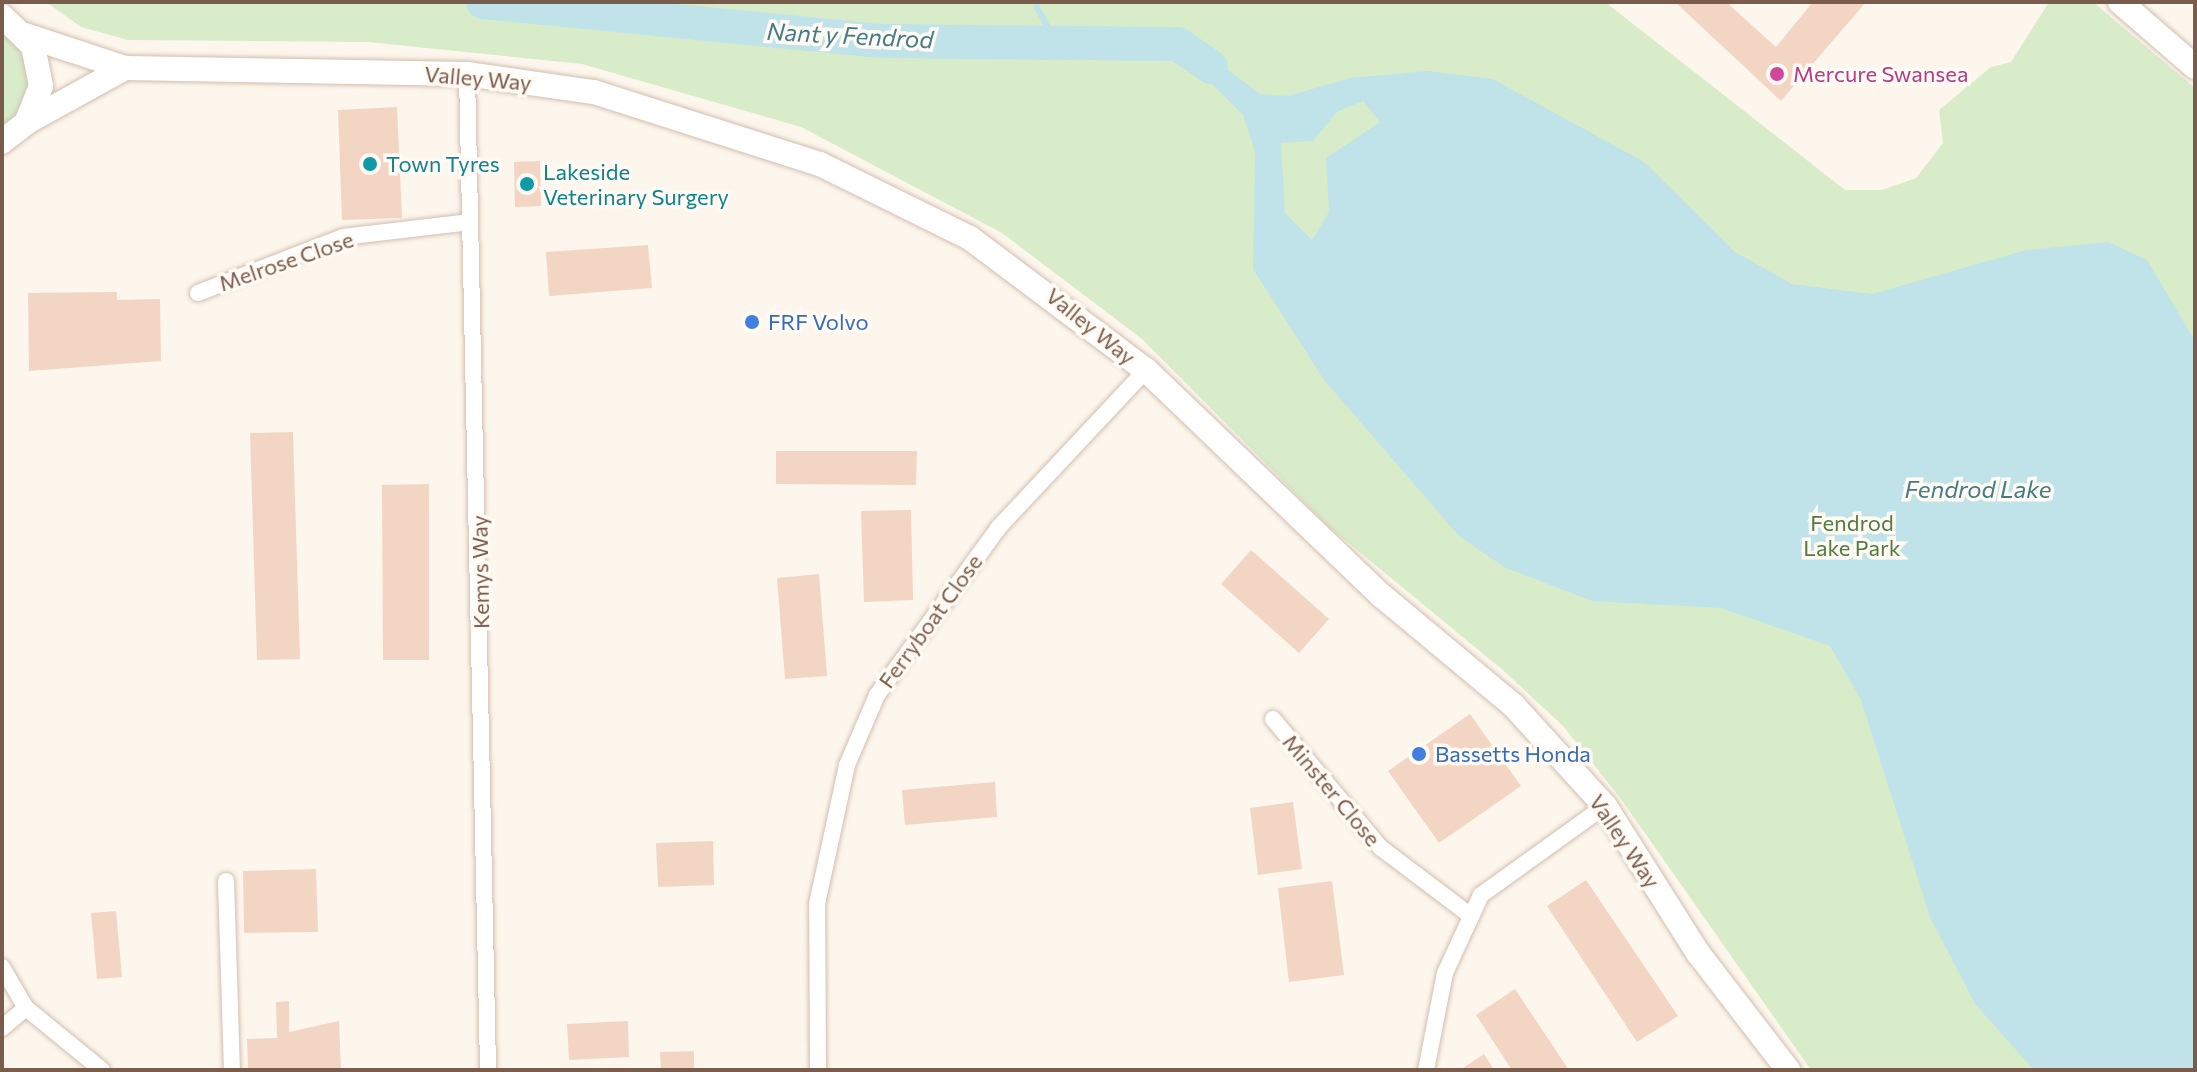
<!DOCTYPE html>
<style>
body{margin:0}
#map{position:relative;width:2197px;height:1072px;overflow:hidden;background:#fdf6ec;font-family:Commissioner,sans-serif}
div>[style]{position:absolute}
.green>*{inset:0;background:#d8ecc9}
.water>*{inset:0;background:#bfe3e8}
.stream>*{height:6px;margin:-3px;padding:0 3px;transform-origin:3px;border-radius:3px;background:#bfe3e8}
.river>*{height:34px;margin:-17px;padding:0 17px;transform-origin:17px;border-radius:17px;background:#bfe3e8}
.building>*{inset:0;background:#f3d5c3}
.roads{filter:drop-shadow(0 0 2px #d1beb0) drop-shadow(0 0 2px #d1beb0)}
.street>*{height:16px;margin:-8px;padding:0 8px;transform-origin:8px;border-radius:8px;background:#fff}
.secondary>*{height:24px;margin:-12px;padding:0 12px;transform-origin:12px;border-radius:12px;background:#fff}
.dots>*{width:22px;height:22px;translate:-50% -50%;box-sizing:border-box;border:4px solid #fffaf3;border-radius:50%}
span{translate:-50% -50%;white-space:nowrap;text-align:center;line-height:1.15;-webkit-text-stroke:7px #fffaf3;paint-order:stroke}
.hotel-label{font-size:22px;color:#b23c85}
.left{translate:0 -50%;text-align:left}
.street-label{font-size:22px;color:#7a5c4d}
.culture-label{font-size:22px;color:#0d838f}
.shop-label{font-size:22px;color:#366cbe}
.park-label{font-size:22px;color:#537a41}
.water-label{font-size:24px;color:#437c86;font-style:italic}
.frame{position:absolute;inset:0;border:4px solid #7a5c4d;pointer-events:none}
</style>
<div id="map">
<div class="green">
<i style="clip-path:polygon(46px 2px,1605px 2px,1845px 190px,1882px 190px,1916px 178px,1943px 143px,1939px 110px,1991px 67px,2011px 62px,2049px 2px,2093px 2px,2195px 88px,2195px 1070px,1811px 1070px,1621px 799px,1563px 726px,1504px 671px,1329px 527px,1142px 339px,1002px 233px,801px 127px,582px 64px,368px 42px,128px 40px,81px 27px)"></i>
<i style="clip-path:polygon(2px 19px,33px 76px,18px 113px,2px 126px)"></i>
</div>
<div class="water">
<i style="clip-path:polygon(evenodd,1219px 63px,1260px 94px,1288px 96px,1350px 78px,1428px 71px,1493px 79px,1644px 162px,1735px 252px,1792px 284px,1872px 294px,2026px 250px,2108px 242px,2147px 260px,2195px 341px,2195px 1070px,2034px 1070px,1975px 1004px,1930px 917px,1861px 700px,1830px 646px,1721px 608px,1592px 601px,1504px 567px,1459px 536px,1324px 380px,1253px 269px,1255px 152px,1243px 115px,1207px 79px,1219px 63px,1363px 101px,1380px 122px,1326px 158px,1329px 212px,1312px 240px,1285px 213px,1281px 143px,1313px 141px,1338px 111px,1363px 101px)"></i>
</div>
<div class="stream">
<i style="left:1037px;top:7px;width:36px;rotate:62deg"></i>
</div>
<div class="river">
<i style="left:483px;top:2px;width:403px;rotate:5.6deg"></i>
<i style="left:884px;top:41px;width:294px;rotate:0.6deg"></i>
<i style="left:1178px;top:44px;width:40px;rotate:34.9deg"></i>
</div>
<div class="building">
<i style="clip-path:polygon(1675px 2px,1726px 2px,1776px 47px,1813px 2px,1866px 2px,1781px 101px)"></i>
<i style="clip-path:polygon(397px 107px,402px 218px,342px 220px,338px 110px)"></i>
<i style="clip-path:polygon(540px 161px,541px 206px,515px 207px,514px 162px)"></i>
<i style="clip-path:polygon(648px 245px,652px 288px,549px 296px,546px 252px)"></i>
<i style="clip-path:polygon(117px 292px,117px 300px,160px 299px,161px 361px,29px 371px,28px 293px)"></i>
<i style="clip-path:polygon(293px 432px,300px 659px,257px 660px,250px 433px)"></i>
<i style="clip-path:polygon(776px 451px,917px 451px,916px 485px,776px 484px)"></i>
<i style="clip-path:polygon(429px 484px,429px 660px,383px 660px,382px 485px)"></i>
<i style="clip-path:polygon(911px 510px,913px 600px,864px 602px,861px 511px)"></i>
<i style="clip-path:polygon(1251px 550px,1329px 619px,1299px 653px,1221px 584px)"></i>
<i style="clip-path:polygon(819px 574px,827px 676px,785px 679px,777px 578px)"></i>
<i style="clip-path:polygon(1470px 714px,1521px 786px,1439px 843px,1388px 771px)"></i>
<i style="clip-path:polygon(995px 782px,997px 817px,905px 825px,902px 790px)"></i>
<i style="clip-path:polygon(1293px 802px,1302px 869px,1258px 875px,1250px 808px)"></i>
<i style="clip-path:polygon(713px 841px,714px 885px,658px 887px,656px 843px)"></i>
<i style="clip-path:polygon(316px 869px,318px 932px,244px 933px,243px 871px)"></i>
<i style="clip-path:polygon(1586px 880px,1678px 1016px,1637px 1042px,1547px 906px)"></i>
<i style="clip-path:polygon(1332px 881px,1344px 975px,1289px 982px,1278px 888px)"></i>
<i style="clip-path:polygon(116px 911px,122px 977px,97px 979px,91px 913px)"></i>
<i style="clip-path:polygon(1515px 989px,1569px 1070px,1512px 1070px,1476px 1015px)"></i>
<i style="clip-path:polygon(289px 1001px,289px 1032px,339px 1021px,341px 1070px,248px 1070px,247px 1039px,277px 1038px,276px 1002px)"></i>
<i style="clip-path:polygon(628px 1021px,629px 1057px,569px 1060px,567px 1024px)"></i>
<i style="clip-path:polygon(694px 1051px,694px 1070px,661px 1070px,660px 1052px)"></i>
<i style="clip-path:polygon(1484px 1054px,1494px 1070px,1465px 1070px,1463px 1068px)"></i>
</div>
<div class="roads">
<div class="street">
<i style="left:467px;top:74px;width:996px;rotate:88.79deg"></i>
<i style="left:198px;top:293px;width:155px;rotate:-21.1deg"></i>
<i style="left:343px;top:237px;width:128px;rotate:-6.7deg"></i>
<i style="left:1273px;top:719px;width:168px;rotate:50.1deg"></i>
<i style="left:1381px;top:848px;width:113px;rotate:37.1deg"></i>
<i style="left:226px;top:881px;width:189px;rotate:88.2deg"></i>
<i style="left:2px;top:967px;width:48px;rotate:59.7deg"></i>
<i style="left:26px;top:1008px;width:98px;rotate:39.2deg"></i>
<i style="left:2px;top:1028px;width:31px;rotate:-40deg"></i>
<i style="left:818px;top:1070px;width:166px;rotate:-90.3deg"></i>
<i style="left:817px;top:904px;width:142px;rotate:-77.8deg"></i>
<i style="left:847px;top:765px;width:76px;rotate:-66.8deg"></i>
<i style="left:877px;top:695px;width:208px;rotate:-54deg"></i>
<i style="left:999px;top:527px;width:215px;rotate:-46.9deg"></i>
<i style="left:1426px;top:1070px;width:99px;rotate:-78.9deg"></i>
<i style="left:1445px;top:973px;width:86px;rotate:-65.2deg"></i>
<i style="left:1481px;top:895px;width:153px;rotate:-35.7deg"></i>
</div>
<div class="secondary">
<i style="left:2120px;top:2px;width:99px;rotate:40.9deg"></i>
<i style="left:2px;top:16px;width:43px;rotate:44.1deg"></i>
<i style="left:33px;top:46px;width:41px;rotate:78.7deg"></i>
<i style="left:41px;top:86px;width:40px;rotate:112deg"></i>
<i style="left:26px;top:123px;width:31px;rotate:142deg"></i>
<i style="left:25px;top:35px;width:105px;rotate:18.3deg"></i>
<i style="left:125px;top:68px;width:342px;rotate:1deg"></i>
<i style="left:467px;top:74px;width:128px;rotate:8.1deg"></i>
<i style="left:594px;top:92px;width:237px;rotate:17.7deg"></i>
<i style="left:820px;top:164px;width:167px;rotate:26.3deg"></i>
<i style="left:970px;top:238px;width:220px;rotate:36.9deg"></i>
<i style="left:1146px;top:370px;width:327px;rotate:43.8deg"></i>
<i style="left:1382px;top:596px;width:170px;rotate:39.8deg"></i>
<i style="left:1513px;top:705px;width:137px;rotate:47.7deg"></i>
<i style="left:1605px;top:806px;width:174px;rotate:57.7deg"></i>
<i style="left:1698px;top:953px;width:148px;rotate:52.4deg"></i>
<i style="left:29px;top:121px;width:110px;rotate:-28.9deg"></i>
</div>
</div>
<div class="dots">
<i style="left:1777px;top:74px;background:#d1479c"></i>
<i style="left:370px;top:164px;background:#0f9aa8"></i>
<i style="left:527px;top:184px;background:#0f9aa8"></i>
<i style="left:752px;top:322px;background:#3f7fe0"></i>
<i style="left:1419px;top:754px;background:#3f7fe0"></i>
</div>
<div class="hotel-label">
<span class="left" style="left:1793px;top:74px">Mercure Swansea</span>
</div>
<div class="street-label">
<span style="left:478px;top:78px;rotate:5deg">Valley Way</span>
<span style="left:286px;top:261px;rotate:-19deg">Melrose Close</span>
<span style="left:1091px;top:326px;rotate:39deg">Valley Way</span>
<span style="left:480px;top:572px;rotate:-91deg">Kemys Way</span>
<span style="left:930px;top:621px;rotate:-54deg">Ferryboat Close</span>
<span style="left:1332px;top:790px;rotate:50deg">Minster Close</span>
<span style="left:1625px;top:841px;rotate:56deg">Valley Way</span>
</div>
<div class="culture-label">
<span class="left" style="left:386px;top:164px">Town Tyres</span>
<span class="left" style="left:543px;top:184px">Lakeside<br>Veterinary Surgery</span>
</div>
<div class="shop-label">
<span class="left" style="left:768px;top:322px">FRF Volvo</span>
<span class="left" style="left:1435px;top:754px">Bassetts Honda</span>
</div>
<div class="park-label">
<span style="left:1852px;top:535px">Fendrod<br>Lake Park</span>
</div>
<div class="water-label">
<span style="left:850px;top:35px;rotate:3deg">Nant y Fendrod</span>
<span style="left:1978px;top:489px">Fendrod Lake</span>
</div>
<div class="frame"></div>
</div>
